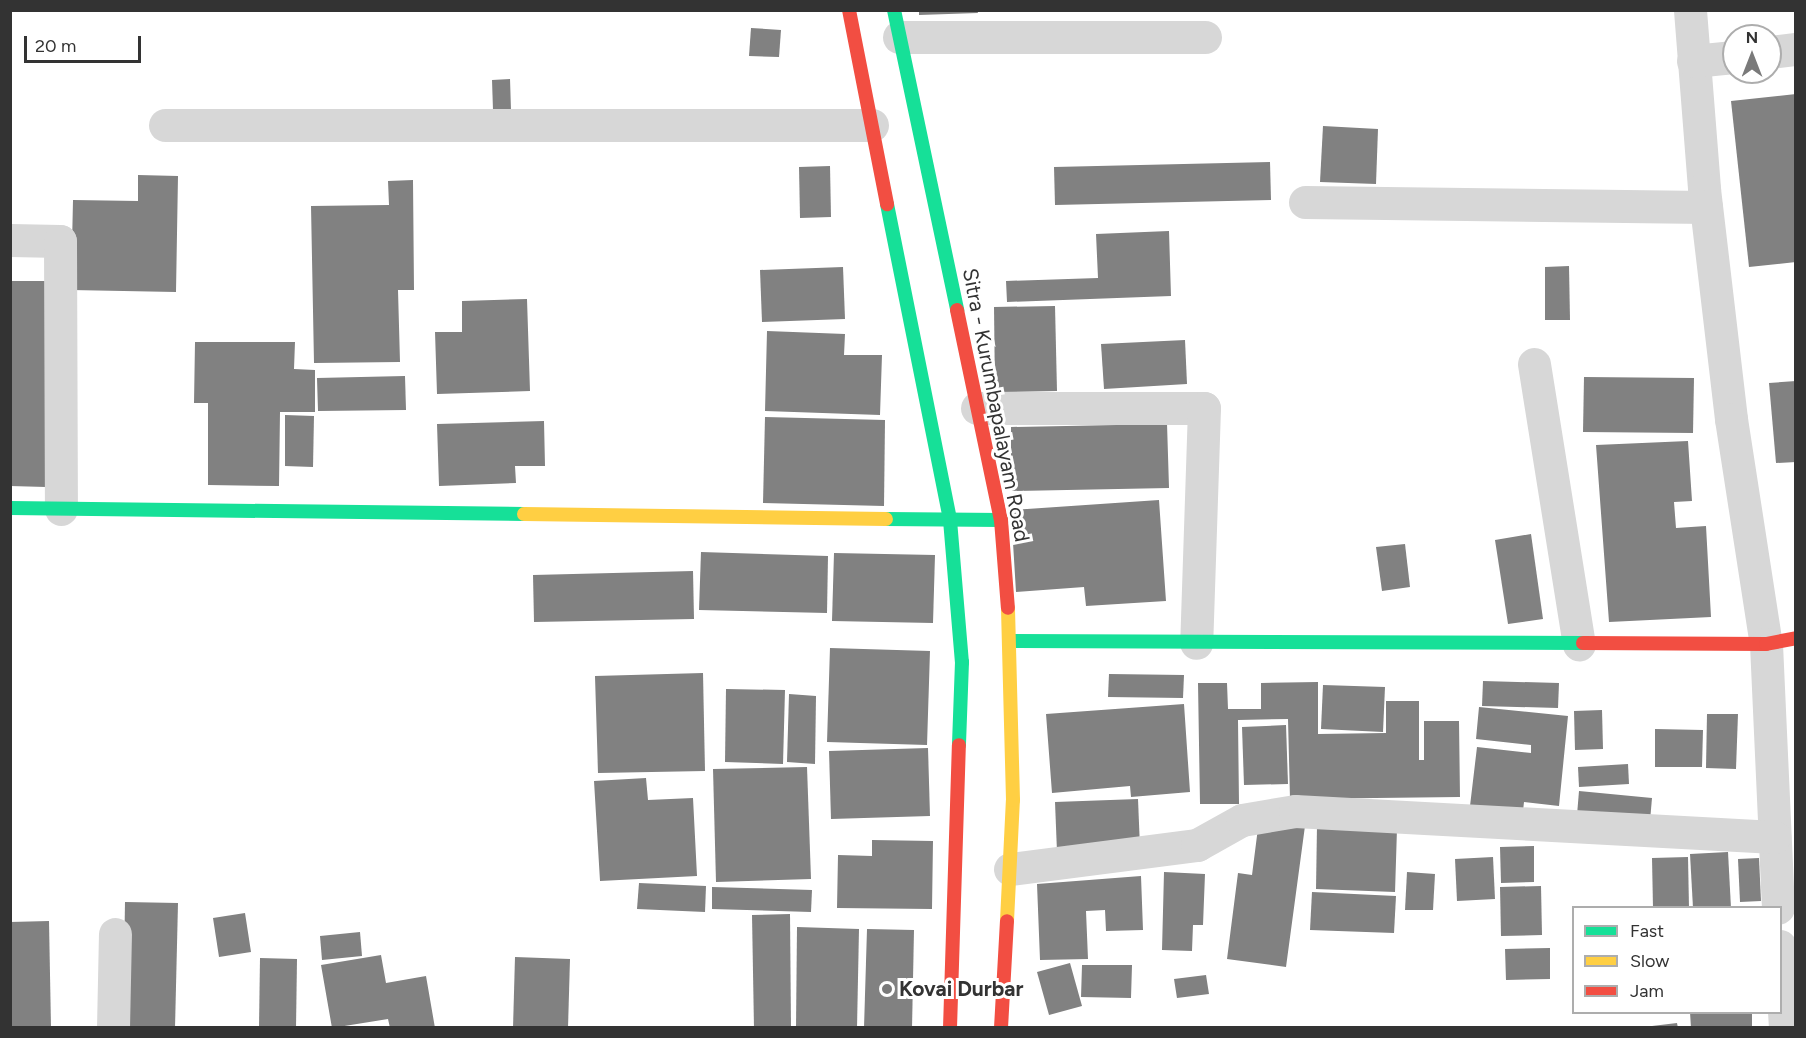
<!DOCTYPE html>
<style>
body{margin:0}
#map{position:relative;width:1806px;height:1038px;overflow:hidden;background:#fff;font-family:Figtree,sans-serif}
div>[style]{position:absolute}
.building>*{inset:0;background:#818181}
.street>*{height:33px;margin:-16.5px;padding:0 16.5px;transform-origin:16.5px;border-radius:16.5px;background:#d7d7d7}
.fast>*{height:14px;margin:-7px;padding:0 7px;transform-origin:7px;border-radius:7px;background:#16e098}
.slow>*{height:14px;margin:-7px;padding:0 7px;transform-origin:7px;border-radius:7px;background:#ffcf43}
.jam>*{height:14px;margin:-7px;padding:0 7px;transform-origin:7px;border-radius:7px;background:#f24e42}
.dots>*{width:16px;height:16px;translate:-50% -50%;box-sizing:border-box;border:3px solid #fff;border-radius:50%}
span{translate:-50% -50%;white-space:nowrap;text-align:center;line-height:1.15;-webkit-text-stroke:6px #fff;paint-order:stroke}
.street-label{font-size:21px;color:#333}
.poi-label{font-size:21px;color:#333;font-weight:700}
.left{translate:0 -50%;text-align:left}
.frame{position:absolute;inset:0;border:12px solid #333;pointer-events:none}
.legend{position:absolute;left:1572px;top:906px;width:210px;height:108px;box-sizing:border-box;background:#fff;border:2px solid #adadad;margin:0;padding:8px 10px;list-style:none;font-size:18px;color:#333}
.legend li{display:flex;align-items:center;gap:12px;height:30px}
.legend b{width:30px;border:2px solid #adadad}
.north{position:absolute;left:1722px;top:24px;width:60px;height:60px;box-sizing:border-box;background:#fff;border:2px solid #adadad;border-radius:50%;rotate:0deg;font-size:16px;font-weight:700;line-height:24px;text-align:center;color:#333}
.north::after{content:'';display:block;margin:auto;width:21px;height:27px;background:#7a7a7a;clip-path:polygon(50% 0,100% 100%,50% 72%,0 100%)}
.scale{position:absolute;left:24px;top:36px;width:117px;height:27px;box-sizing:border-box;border:3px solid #333;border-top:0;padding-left:8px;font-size:18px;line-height:21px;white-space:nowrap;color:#333;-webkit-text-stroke:4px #fff;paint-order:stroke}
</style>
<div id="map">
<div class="building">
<i style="clip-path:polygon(919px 10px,977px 10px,978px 13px,919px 15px)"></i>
<i style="clip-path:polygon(751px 28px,781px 30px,779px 57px,749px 56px)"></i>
<i style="clip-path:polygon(510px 79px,511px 110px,493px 110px,492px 80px)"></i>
<i style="clip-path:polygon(1796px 94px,1796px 262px,1749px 267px,1731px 101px)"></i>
<i style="clip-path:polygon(1323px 126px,1378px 129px,1376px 184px,1320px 182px)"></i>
<i style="clip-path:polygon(1270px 162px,1271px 200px,1055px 205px,1054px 167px)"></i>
<i style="clip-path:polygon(830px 166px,831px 217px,800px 218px,799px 167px)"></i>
<i style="clip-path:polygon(138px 175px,178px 176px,176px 292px,71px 290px,73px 200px,138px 201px)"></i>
<i style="clip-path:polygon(413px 180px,414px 290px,398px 290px,400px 362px,314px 363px,311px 206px,389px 205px,388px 181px)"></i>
<i style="clip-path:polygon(1169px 231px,1171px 296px,1007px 302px,1006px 281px,1098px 278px,1096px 234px)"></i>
<i style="clip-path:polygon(1569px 266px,1570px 320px,1545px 320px,1545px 267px)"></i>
<i style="clip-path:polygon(843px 267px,845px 319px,762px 322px,760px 270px)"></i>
<i style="clip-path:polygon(10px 281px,49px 281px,46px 487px,10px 486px)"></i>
<i style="clip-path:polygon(527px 299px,530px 391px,437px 394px,435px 332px,462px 332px,462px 301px)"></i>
<i style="clip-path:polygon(1055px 306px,1057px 391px,995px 392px,994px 307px)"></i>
<i style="clip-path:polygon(767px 331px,845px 334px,844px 355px,882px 355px,880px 415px,765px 411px)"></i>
<i style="clip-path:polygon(1185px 340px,1187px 384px,1104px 389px,1101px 344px)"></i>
<i style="clip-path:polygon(195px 342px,295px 342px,294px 369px,315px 370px,315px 412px,280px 412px,279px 486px,208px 485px,208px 403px,194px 403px)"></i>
<i style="clip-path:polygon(405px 376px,406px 410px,318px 411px,317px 378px)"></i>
<i style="clip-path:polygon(1584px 377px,1694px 378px,1693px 433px,1583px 432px)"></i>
<i style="clip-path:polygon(1796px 381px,1796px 462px,1776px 463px,1769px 383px)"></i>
<i style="clip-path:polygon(285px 415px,314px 416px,313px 467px,285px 466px)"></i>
<i style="clip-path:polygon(765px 417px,885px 420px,884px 506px,763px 503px)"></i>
<i style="clip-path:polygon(544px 421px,545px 466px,515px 466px,516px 483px,439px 486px,437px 424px)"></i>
<i style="clip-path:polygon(1167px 424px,1169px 488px,1011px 491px,1011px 427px)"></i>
<i style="clip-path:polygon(1688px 441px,1692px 501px,1674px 502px,1676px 528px,1706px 526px,1711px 617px,1609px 622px,1596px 445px)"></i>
<i style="clip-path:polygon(1159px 500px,1166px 601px,1086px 606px,1084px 587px,1016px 592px,1011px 510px)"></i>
<i style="clip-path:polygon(1531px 534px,1543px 619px,1508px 624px,1495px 540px)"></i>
<i style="clip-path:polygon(1405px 544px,1410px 587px,1382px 591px,1376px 547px)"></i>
<i style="clip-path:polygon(701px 552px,828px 556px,827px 613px,699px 610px)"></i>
<i style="clip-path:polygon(834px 553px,935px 555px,933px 623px,832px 621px)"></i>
<i style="clip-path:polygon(693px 571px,694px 619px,534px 622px,533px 575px)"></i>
<i style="clip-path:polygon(830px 648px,930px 651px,927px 745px,827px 742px)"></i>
<i style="clip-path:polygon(703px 673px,705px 771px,598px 773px,595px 676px)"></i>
<i style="clip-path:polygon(1109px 674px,1184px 675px,1183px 698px,1108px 697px)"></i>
<i style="clip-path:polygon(1483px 681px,1559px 683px,1558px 708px,1482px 706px)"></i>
<i style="clip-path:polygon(1318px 682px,1318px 734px,1386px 733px,1386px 701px,1419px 701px,1419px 760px,1424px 760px,1424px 721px,1459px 721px,1460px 797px,1290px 799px,1288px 719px,1238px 720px,1239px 804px,1200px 804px,1198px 683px,1227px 683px,1228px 709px,1261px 709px,1261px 683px)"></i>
<i style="clip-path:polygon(1323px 685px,1385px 687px,1383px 732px,1321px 729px)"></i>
<i style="clip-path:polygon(726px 689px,785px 690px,783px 764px,725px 762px)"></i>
<i style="clip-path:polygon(789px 694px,816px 696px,815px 764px,787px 762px)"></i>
<i style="clip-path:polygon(1184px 704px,1190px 792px,1131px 797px,1130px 786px,1052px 793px,1046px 714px)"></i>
<i style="clip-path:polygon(1479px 707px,1568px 716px,1559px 806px,1524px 802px,1523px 811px,1470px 806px,1477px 747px,1531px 753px,1531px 745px,1476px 739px)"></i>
<i style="clip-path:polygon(1602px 710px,1603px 749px,1575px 750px,1574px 711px)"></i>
<i style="clip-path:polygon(1707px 714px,1738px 714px,1736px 769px,1706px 768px)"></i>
<i style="clip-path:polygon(1286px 725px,1288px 784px,1244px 785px,1242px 727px)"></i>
<i style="clip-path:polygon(1655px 729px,1703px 730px,1702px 767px,1655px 767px)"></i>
<i style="clip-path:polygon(928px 748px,930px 816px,831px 819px,829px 751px)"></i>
<i style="clip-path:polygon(1628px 764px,1629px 784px,1579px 787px,1578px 767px)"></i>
<i style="clip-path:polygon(807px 767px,811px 879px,716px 882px,713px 769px)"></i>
<i style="clip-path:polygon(646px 778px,648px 800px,693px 798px,697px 876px,600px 881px,594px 781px)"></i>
<i style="clip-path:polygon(1579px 791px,1652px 798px,1650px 821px,1577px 815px)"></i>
<i style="clip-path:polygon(1138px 799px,1140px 848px,1057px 852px,1055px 802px)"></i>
<i style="clip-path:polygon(1259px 820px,1305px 826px,1286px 967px,1227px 959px,1238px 873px,1252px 875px)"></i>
<i style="clip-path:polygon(1317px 826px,1397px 828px,1395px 892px,1316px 889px)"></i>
<i style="clip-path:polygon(872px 840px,933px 841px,932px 909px,837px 908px,838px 855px,872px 856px)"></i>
<i style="clip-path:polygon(1534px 846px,1534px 882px,1501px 883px,1500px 847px)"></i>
<i style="clip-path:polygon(1728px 852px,1731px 908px,1693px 908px,1690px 854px)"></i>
<i style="clip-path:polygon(1493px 857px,1495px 899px,1457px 901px,1455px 859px)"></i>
<i style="clip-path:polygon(1688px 857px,1689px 908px,1653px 908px,1652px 858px)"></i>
<i style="clip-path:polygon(1759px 858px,1761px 901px,1740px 902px,1738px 859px)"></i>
<i style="clip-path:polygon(1164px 872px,1205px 874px,1203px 925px,1193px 925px,1192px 951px,1162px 950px)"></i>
<i style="clip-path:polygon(1407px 872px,1435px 874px,1433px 910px,1405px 910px)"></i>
<i style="clip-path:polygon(1141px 876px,1143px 930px,1106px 931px,1105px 910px,1086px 911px,1088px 959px,1040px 960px,1037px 884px)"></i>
<i style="clip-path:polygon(639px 883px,706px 886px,705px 912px,637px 909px)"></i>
<i style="clip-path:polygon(1541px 886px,1542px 935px,1501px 936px,1500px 887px)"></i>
<i style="clip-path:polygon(712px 887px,812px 890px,811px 912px,712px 909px)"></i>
<i style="clip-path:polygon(1312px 892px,1396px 896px,1394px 933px,1310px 930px)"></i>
<i style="clip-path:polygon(125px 902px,178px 903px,175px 1028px,123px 1028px)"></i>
<i style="clip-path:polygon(245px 913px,251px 952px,219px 957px,213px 918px)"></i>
<i style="clip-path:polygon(790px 914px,791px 1028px,754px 1028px,752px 915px)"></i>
<i style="clip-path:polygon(49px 921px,51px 1028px,10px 1028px,10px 922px)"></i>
<i style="clip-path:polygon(797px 927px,859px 929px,857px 1028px,796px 1028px)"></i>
<i style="clip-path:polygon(867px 929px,914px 930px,912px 1028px,864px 1028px)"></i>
<i style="clip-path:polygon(360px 932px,362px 956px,322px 960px,320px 936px)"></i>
<i style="clip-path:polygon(1550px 948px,1550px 979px,1506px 980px,1505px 949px)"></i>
<i style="clip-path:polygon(381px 955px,386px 983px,426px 976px,435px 1028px,390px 1028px,388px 1019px,332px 1028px,321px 965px)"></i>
<i style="clip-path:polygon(515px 957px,570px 959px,568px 1028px,513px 1028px)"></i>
<i style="clip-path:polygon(260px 958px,297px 959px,296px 1028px,259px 1028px)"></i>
<i style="clip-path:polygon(1070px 963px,1082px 1006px,1049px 1015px,1037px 972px)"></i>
<i style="clip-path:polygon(1082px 965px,1132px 965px,1131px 998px,1081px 997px)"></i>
<i style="clip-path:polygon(1206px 975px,1209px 994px,1177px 998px,1174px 979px)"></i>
<i style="clip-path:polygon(1690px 1012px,1752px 1012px,1752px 1028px,1691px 1028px)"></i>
<i style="clip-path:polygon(1677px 1023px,1678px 1028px,1652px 1028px,1652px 1026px)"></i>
</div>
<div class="street">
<i style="left:1690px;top:10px;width:180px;rotate:85.5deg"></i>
<i style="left:1704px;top:189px;width:232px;rotate:83.3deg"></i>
<i style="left:1731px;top:419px;width:228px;rotate:81.2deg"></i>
<i style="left:1766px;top:644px;width:264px;rotate:87.4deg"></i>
<i style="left:899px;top:37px;width:306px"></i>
<i style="left:1770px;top:52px;width:26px;rotate:-7deg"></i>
<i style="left:1693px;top:61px;width:41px;rotate:-5.6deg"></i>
<i style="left:165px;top:125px;width:707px"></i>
<i style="left:1305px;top:202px;width:401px;rotate:0.7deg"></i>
<i style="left:10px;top:240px;width:50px;rotate:1.1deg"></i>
<i style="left:60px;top:241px;width:268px;rotate:89.8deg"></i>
<i style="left:1534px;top:364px;width:284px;rotate:80.9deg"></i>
<i style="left:977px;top:408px;width:227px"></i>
<i style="left:1204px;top:408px;width:235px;rotate:91.9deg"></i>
<i style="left:1010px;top:869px;width:189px;rotate:-7.3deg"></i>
<i style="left:1197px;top:845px;width:51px;rotate:-29.1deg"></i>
<i style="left:1242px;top:820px;width:54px;rotate:-9.6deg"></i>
<i style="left:1295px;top:811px;width:480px;rotate:3.1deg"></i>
<i style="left:1780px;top:946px;width:82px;rotate:86.5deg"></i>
<i style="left:113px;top:1028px;width:94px;rotate:-88.8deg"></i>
</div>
<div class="fast">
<i style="left:894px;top:10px;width:307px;rotate:78.1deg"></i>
<i style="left:887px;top:204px;width:322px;rotate:78.7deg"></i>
<i style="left:950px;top:520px;width:143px;rotate:85.2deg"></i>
<i style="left:962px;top:662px;width:83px;rotate:92.1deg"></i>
<i style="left:10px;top:508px;width:514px;rotate:0.67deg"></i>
<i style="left:886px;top:519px;width:115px;rotate:0.5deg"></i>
<i style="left:1011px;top:641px;width:572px;rotate:0.2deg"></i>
</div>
<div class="slow">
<i style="left:524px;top:514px;width:362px;rotate:0.8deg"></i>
<i style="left:1007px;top:921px;width:121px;rotate:-87.2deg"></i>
<i style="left:1013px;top:800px;width:192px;rotate:-91.5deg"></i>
</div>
<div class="jam">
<i style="left:849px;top:10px;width:198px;rotate:78.9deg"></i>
<i style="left:957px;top:310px;width:215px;rotate:78.2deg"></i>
<i style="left:1001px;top:520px;width:88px;rotate:85.5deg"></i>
<i style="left:1583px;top:643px;width:183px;rotate:0.3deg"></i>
<i style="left:1766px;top:644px;width:31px;rotate:-11deg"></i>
<i style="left:950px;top:1028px;width:283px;rotate:-88.2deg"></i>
<i style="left:1001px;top:1028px;width:107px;rotate:-86.8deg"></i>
</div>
<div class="dots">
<i style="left:887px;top:989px;background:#7a7a7a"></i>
</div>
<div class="street-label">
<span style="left:996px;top:405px;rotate:79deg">Sitra - Kurumbapalayam Road</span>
</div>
<div class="poi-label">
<span class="left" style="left:899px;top:989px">Kovai Durbar</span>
</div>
<div class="frame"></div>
<ul class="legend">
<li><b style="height:8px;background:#16e098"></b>Fast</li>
<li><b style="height:8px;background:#ffcf43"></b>Slow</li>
<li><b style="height:8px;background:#f24e42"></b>Jam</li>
</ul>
<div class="north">N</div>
<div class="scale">20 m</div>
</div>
